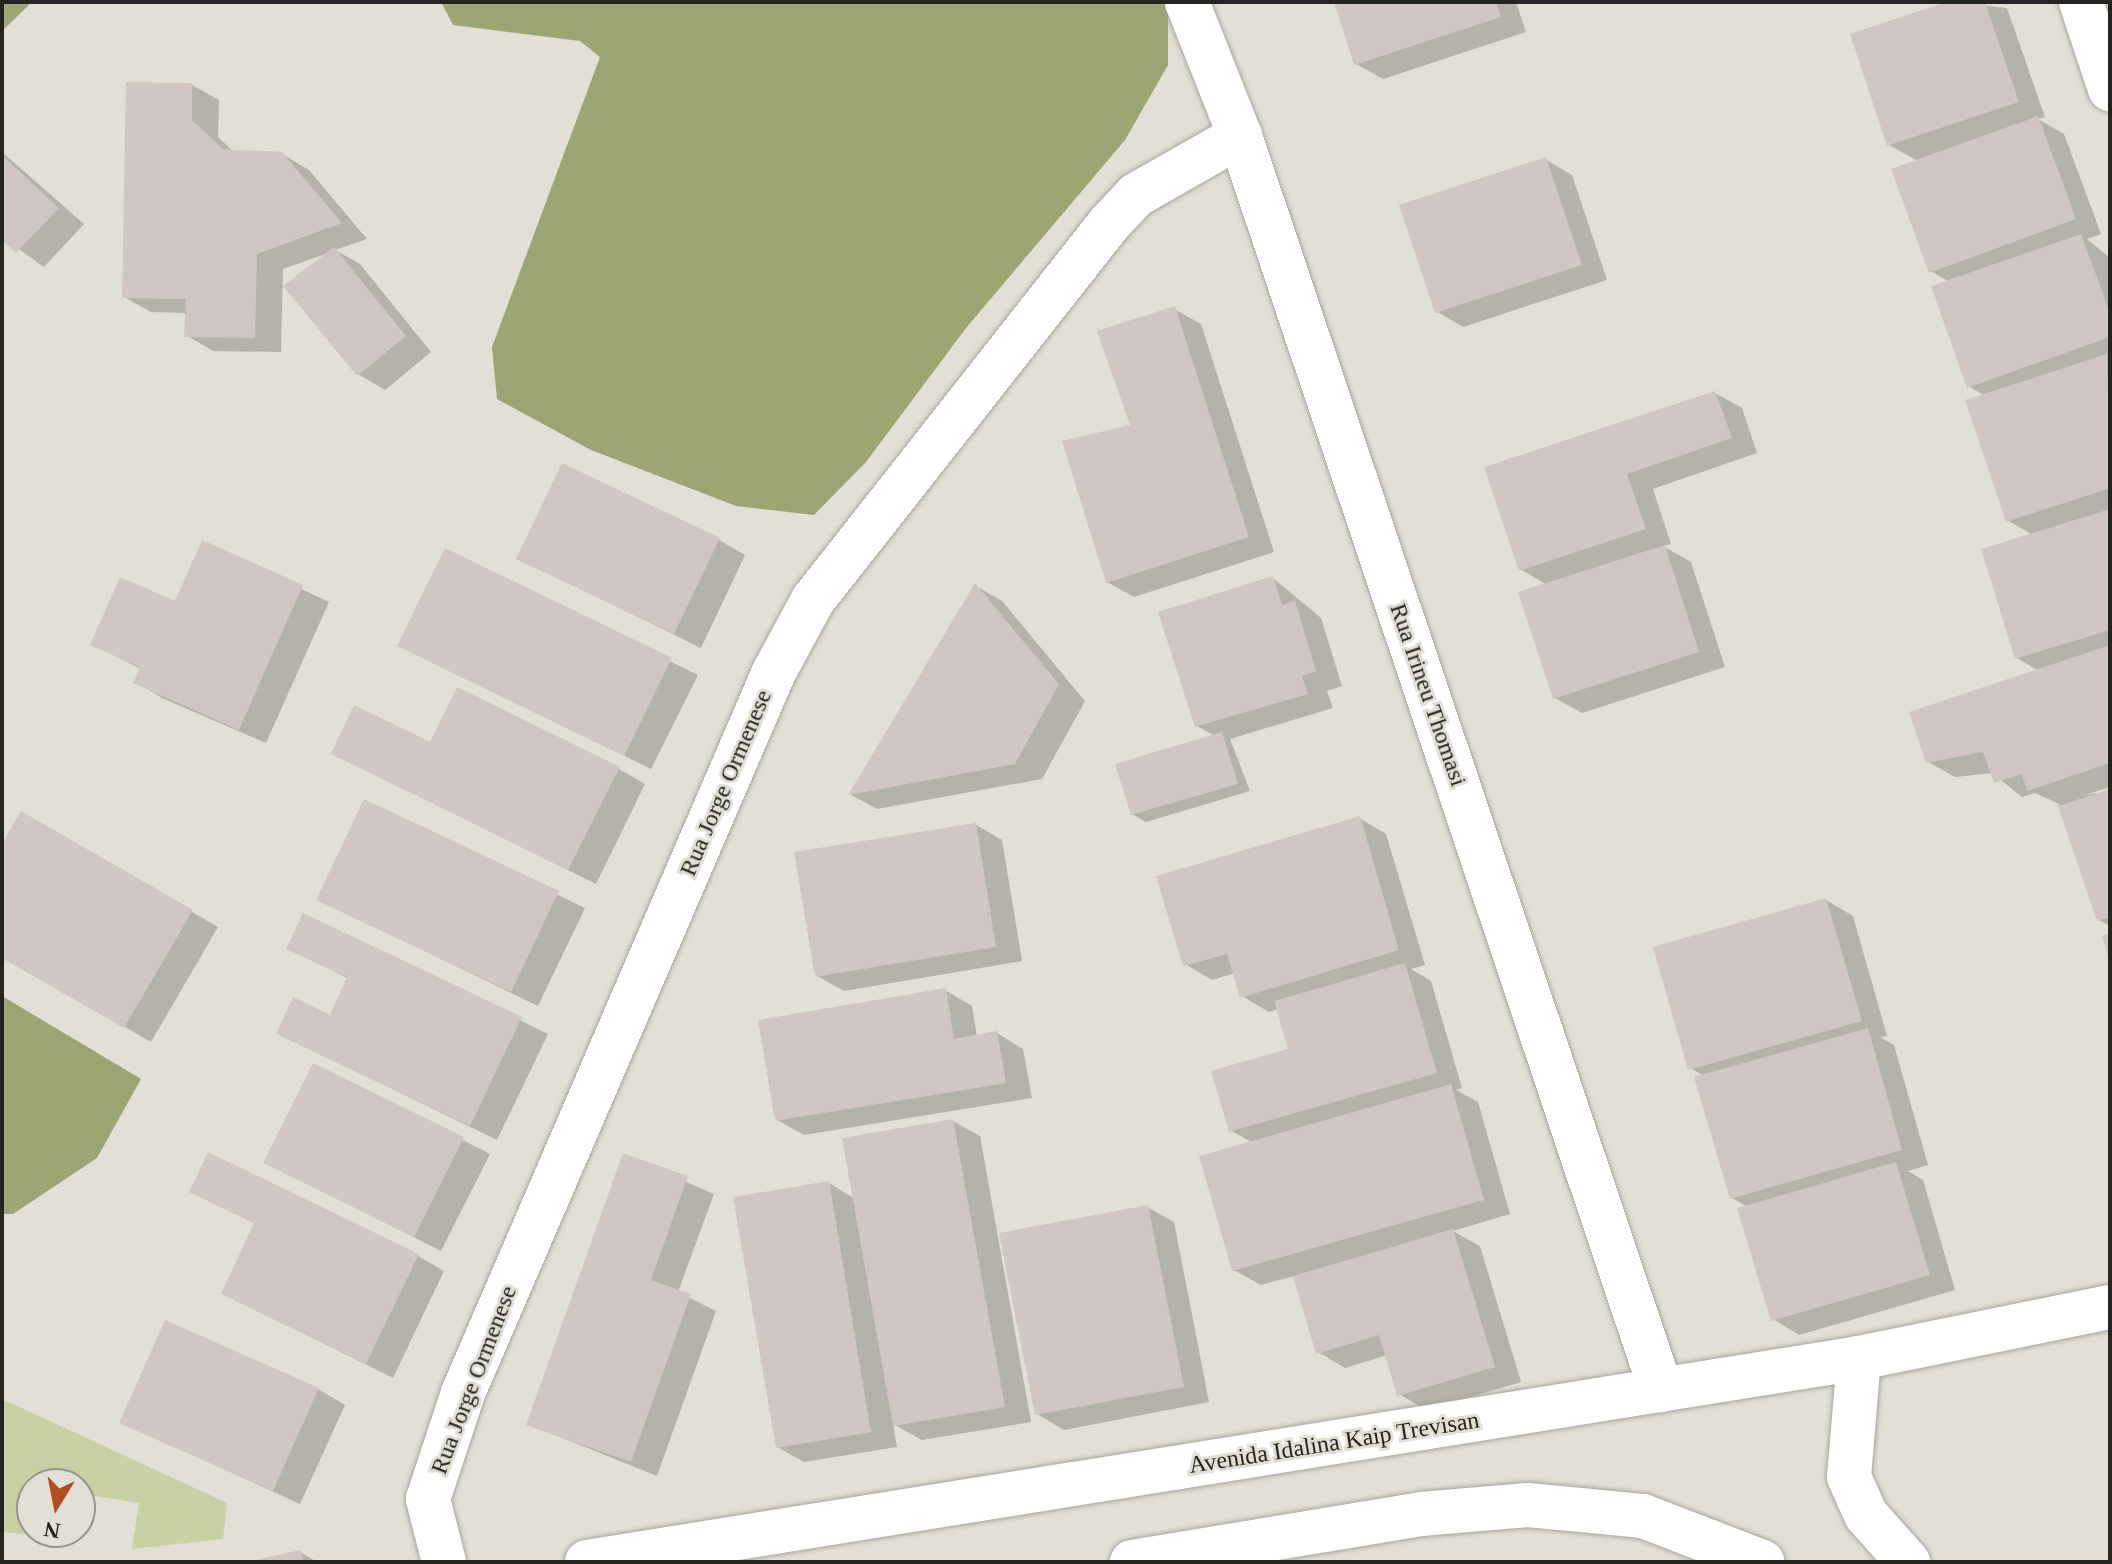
<!DOCTYPE html>
<style>
body{margin:0}
#map{position:relative;width:2112px;height:1564px;overflow:hidden;background:#e1dfd6;font-family:"Times New Roman",serif}
div>[style]{position:absolute}
.green>*{inset:0;background:#c7d1a2}
.forest>*{inset:0;background:#9ba673}
.shadow>*{inset:0;background:#0003}
.building>*{inset:0;background:#d0c6c3}
.roads{filter:drop-shadow(0 0 2px #a7a59c) drop-shadow(0 0 2px #a7a59c)}
.minor>*{height:44px;margin:-22px;padding:0 22px;transform-origin:22px;border-radius:22px;background:#fff}
span{translate:-50% -50%;white-space:nowrap;text-align:center;line-height:1.15;-webkit-text-stroke:6px #e1dfd6;paint-order:stroke}
.street-label{font-size:24px;color:#252421}
.frame{position:absolute;inset:0;border:4px solid #252421;pointer-events:none}
.north{position:absolute;left:16px;top:1468px;width:80px;height:80px;box-sizing:border-box;background:#e1dfd6;border:2px solid #96948e;border-radius:50%;rotate:190deg;font-size:22px;font-weight:700;line-height:32px;text-align:center;color:#252421}
.north::after{content:'';display:block;margin:auto;width:28px;height:36px;background:#b24c23;clip-path:polygon(50% 0,100% 100%,50% 72%,0 100%)}
</style>
<div id="map">
<div class="green">
<i style="clip-path:polygon(2px 1399px,227px 1503px,223px 1539px,132px 1549px,139px 1503px,80px 1494px,80px 1484px,32px 1484px,32px 1532px,56px 1537px,2px 1532px)"></i>
</div>
<div class="forest">
<i style="clip-path:polygon(2px 2px,32px 2px,2px 31px)"></i>
<i style="clip-path:polygon(441px 2px,1168px 2px,1168px 65px,1125px 140px,966px 328px,866px 462px,814px 515px,736px 506px,591px 450px,497px 399px,492px 347px,600px 57px,580px 41px,453px 25px)"></i>
<i style="clip-path:polygon(2px 996px,141px 1079px,97px 1158px,13px 1214px,2px 1214px)"></i>
</div>
<div class="shadow">
<i style="clip-path:polygon(1336px 2px,1516px 2px,1526px 32px,1383px 79px,1356px 64px)"></i>
<i style="clip-path:polygon(1953px 2px,2007px 8px,2045px 117px,2038px 119px,2064px 134px,2101px 234px,2087px 239px,2110px 258px,2110px 787px,2085px 795px,2110px 791px,2110px 926px,2099px 920px,2059px 804px,2035px 793px,2022px 797px,1992px 773px,1955px 777px,1928px 762px,2039px 671px,2017px 658px,2033px 535px,2007px 520px,1985px 396px,1968px 386px,1949px 282px,1931px 271px,1918px 161px,1889px 145px)"></i>
<i style="clip-path:polygon(192px 85px,219px 100px,218px 137px,233px 151px,282px 154px,309px 170px,367px 239px,335px 250px,360px 264px,431px 352px,385px 390px,358px 374px,328px 253px,283px 269px,281px 352px,213px 351px,186px 335px,187px 313px,151px 312px,124px 297px)"></i>
<i style="clip-path:polygon(2px 152px,84px 224px,44px 267px,2px 237px)"></i>
<i style="clip-path:polygon(1545px 159px,1572px 175px,1607px 280px,1463px 327px,1436px 311px)"></i>
<i style="clip-path:polygon(1174px 309px,1201px 324px,1274px 552px,1134px 597px,1107px 582px,1132px 426px)"></i>
<i style="clip-path:polygon(1715px 393px,1742px 408px,1757px 453px,1653px 489px,1671px 544px,1663px 546px,1691px 562px,1725px 667px,1582px 713px,1555px 698px,1547px 585px,1520px 569px)"></i>
<i style="clip-path:polygon(719px 540px,745px 555px,701px 648px,518px 558px)"></i>
<i style="clip-path:polygon(203px 543px,329px 602px,266px 743px,162px 698px,136px 682px,141px 669px,92px 644px,176px 604px)"></i>
<i style="clip-path:polygon(446px 551px,698px 675px,651px 769px,400px 645px)"></i>
<i style="clip-path:polygon(1273px 578px,1321px 618px,1342px 686px,1327px 691px,1333px 708px,1230px 739px,1250px 791px,1146px 822px,1132px 814px,1215px 736px,1197px 726px)"></i>
<i style="clip-path:polygon(976px 586px,1002px 601px,1085px 701px,1042px 779px,877px 809px,851px 795px)"></i>
<i style="clip-path:polygon(431px 745px,619px 769px,645px 784px,596px 884px,333px 753px)"></i>
<i style="clip-path:polygon(365px 802px,585px 908px,538px 1006px,318px 899px)"></i>
<i style="clip-path:polygon(21px 814px,218px 927px,151px 1042px,2px 956px,2px 848px)"></i>
<i style="clip-path:polygon(1359px 818px,1386px 834px,1425px 965px,1411px 969px,1431px 981px,1462px 1088px,1456px 1090px,1478px 1102px,1510px 1214px,1453px 1231px,1480px 1246px,1521px 1382px,1426px 1410px,1399px 1394px,1387px 1355px,1345px 1368px,1318px 1352px,1295px 1276px,1261px 1285px,1234px 1270px,1253px 1143px,1230px 1130px,1291px 1050px,1278px 1009px,1269px 1012px,1242px 996px,1235px 973px,1212px 980px,1185px 964px)"></i>
<i style="clip-path:polygon(976px 825px,1002px 840px,1022px 961px,844px 991px,817px 976px)"></i>
<i style="clip-path:polygon(1826px 900px,1853px 916px,1887px 1036px,1880px 1037px,1894px 1045px,1928px 1165px,1908px 1171px,1923px 1180px,1955px 1290px,1799px 1335px,1773px 1319px,1748px 1207px,1732px 1198px,1704px 1076px,1690px 1068px)"></i>
<i style="clip-path:polygon(304px 915px,548px 1034px,497px 1140px,278px 1033px,331px 1018px,349px 979px,289px 948px)"></i>
<i style="clip-path:polygon(945px 990px,972px 1006px,977px 1037px,997px 1033px,1023px 1049px,1032px 1098px,804px 1135px,777px 1120px)"></i>
<i style="clip-path:polygon(314px 1065px,490px 1154px,441px 1251px,266px 1162px)"></i>
<i style="clip-path:polygon(953px 1121px,980px 1136px,1031px 1422px,922px 1440px,893px 1424px,897px 1447px,804px 1462px,777px 1447px,829px 1183px,855px 1199px)"></i>
<i style="clip-path:polygon(625px 1156px,714px 1194px,678px 1292px,716px 1311px,657px 1476px,528px 1424px)"></i>
<i style="clip-path:polygon(192px 1191px,418px 1256px,444px 1271px,393px 1378px,223px 1293px,256px 1224px)"></i>
<i style="clip-path:polygon(1147px 1207px,1174px 1222px,1209px 1402px,1064px 1430px,1037px 1414px)"></i>
<i style="clip-path:polygon(318px 1389px,345px 1405px,300px 1504px,121px 1422px)"></i>
<i style="clip-path:polygon(300px 1552px,317px 1562px,255px 1562px)"></i>
</div>
<div class="building">
<i style="clip-path:polygon(1334px 2px,1496px 2px,1501px 17px,1354px 65px)"></i>
<i style="clip-path:polygon(1946px 2px,1985px 2px,2019px 102px,1887px 146px,1850px 34px)"></i>
<i style="clip-path:polygon(126px 82px,192px 83px,192px 120px,223px 149px,282px 152px,342px 223px,257px 254px,255px 338px,184px 337px,186px 299px,122px 298px)"></i>
<i style="clip-path:polygon(2038px 116px,2076px 219px,1929px 273px,1891px 169px)"></i>
<i style="clip-path:polygon(2px 155px,59px 208px,16px 253px,2px 240px)"></i>
<i style="clip-path:polygon(1546px 157px,1582px 265px,1435px 313px,1399px 205px)"></i>
<i style="clip-path:polygon(2081px 234px,2110px 313px,2110px 337px,1967px 388px,1931px 286px)"></i>
<i style="clip-path:polygon(334px 247px,406px 336px,357px 376px,283px 286px)"></i>
<i style="clip-path:polygon(1175px 306px,1249px 537px,1106px 583px,1062px 441px,1130px 425px,1097px 331px)"></i>
<i style="clip-path:polygon(2107px 354px,2110px 488px,2006px 522px,1965px 400px)"></i>
<i style="clip-path:polygon(1715px 391px,1732px 438px,1627px 474px,1646px 529px,1519px 571px,1484px 467px)"></i>
<i style="clip-path:polygon(562px 463px,720px 538px,674px 634px,516px 559px)"></i>
<i style="clip-path:polygon(2110px 509px,2110px 630px,2015px 659px,1981px 549px)"></i>
<i style="clip-path:polygon(202px 540px,303px 585px,239px 730px,133px 683px,140px 667px,90px 645px,120px 577px,175px 601px)"></i>
<i style="clip-path:polygon(1665px 545px,1699px 652px,1553px 699px,1518px 592px)"></i>
<i style="clip-path:polygon(445px 548px,672px 658px,624px 756px,397px 646px)"></i>
<i style="clip-path:polygon(1273px 576px,1282px 605px,1295px 601px,1316px 671px,1302px 676px,1308px 694px,1195px 727px,1158px 612px)"></i>
<i style="clip-path:polygon(975px 583px,1059px 684px,1015px 764px,848px 795px)"></i>
<i style="clip-path:polygon(2110px 645px,2110px 763px,2027px 791px,2022px 774px,1994px 783px,1983px 752px,1926px 763px,1909px 712px)"></i>
<i style="clip-path:polygon(457px 687px,620px 767px,568px 870px,331px 754px,354px 705px,430px 742px)"></i>
<i style="clip-path:polygon(1222px 732px,1238px 784px,1131px 815px,1115px 764px)"></i>
<i style="clip-path:polygon(2110px 789px,2110px 917px,2097px 921px,2058px 806px)"></i>
<i style="clip-path:polygon(364px 799px,559px 891px,511px 992px,316px 900px)"></i>
<i style="clip-path:polygon(21px 811px,193px 910px,124px 1028px,2px 958px,2px 844px)"></i>
<i style="clip-path:polygon(1360px 816px,1399px 950px,1240px 998px,1227px 954px,1183px 966px,1156px 876px)"></i>
<i style="clip-path:polygon(976px 823px,996px 947px,815px 977px,794px 852px)"></i>
<i style="clip-path:polygon(1826px 898px,1862px 1021px,1688px 1070px,1653px 947px)"></i>
<i style="clip-path:polygon(303px 913px,522px 1017px,470px 1126px,276px 1034px,293px 997px,330px 1015px,347px 977px,286px 949px)"></i>
<i style="clip-path:polygon(2110px 933px,2110px 959px,2109px 959px,2102px 936px)"></i>
<i style="clip-path:polygon(1405px 963px,1437px 1073px,1229px 1132px,1211px 1071px,1288px 1049px,1274px 1001px)"></i>
<i style="clip-path:polygon(946px 988px,954px 1039px,997px 1031px,1006px 1083px,775px 1121px,758px 1020px)"></i>
<i style="clip-path:polygon(1868px 1028px,1902px 1150px,1730px 1199px,1694px 1077px)"></i>
<i style="clip-path:polygon(313px 1063px,464px 1137px,414px 1237px,263px 1163px)"></i>
<i style="clip-path:polygon(1451px 1084px,1484px 1200px,1232px 1271px,1199px 1156px)"></i>
<i style="clip-path:polygon(953px 1119px,1005px 1407px,893px 1426px,842px 1138px)"></i>
<i style="clip-path:polygon(208px 1152px,419px 1254px,366px 1364px,221px 1294px,254px 1223px,189px 1192px)"></i>
<i style="clip-path:polygon(623px 1153px,688px 1176px,651px 1280px,691px 1294px,631px 1462px,526px 1425px)"></i>
<i style="clip-path:polygon(1896px 1162px,1930px 1275px,1771px 1321px,1737px 1208px)"></i>
<i style="clip-path:polygon(829px 1181px,871px 1432px,776px 1448px,733px 1197px)"></i>
<i style="clip-path:polygon(1148px 1205px,1184px 1387px,1035px 1415px,999px 1233px)"></i>
<i style="clip-path:polygon(1453px 1229px,1495px 1367px,1397px 1396px,1379px 1335px,1316px 1354px,1293px 1276px)"></i>
<i style="clip-path:polygon(165px 1320px,319px 1388px,273px 1491px,119px 1423px)"></i>
<i style="clip-path:polygon(301px 1550px,303px 1562px,251px 1562px,251px 1561px)"></i>
</div>
<div class="roads">
<div class="minor">
<i style="left:1187px;top:2px;width:144px;rotate:68.4deg"></i>
<i style="left:1240px;top:136px;width:1323px;rotate:71.44deg"></i>
<i style="left:2081px;top:2px;width:92px;rotate:71.6deg"></i>
<i style="left:1859px;top:1358px;width:119px;rotate:94.8deg"></i>
<i style="left:1849px;top:1477px;width:42px;rotate:65.9deg"></i>
<i style="left:1866px;top:1515px;width:63px;rotate:48.2deg"></i>
<i style="left:444px;top:1562px;width:65px;rotate:-104.3deg"></i>
<i style="left:428px;top:1499px;width:112px;rotate:-71.7deg"></i>
<i style="left:463px;top:1393px;width:785px;rotate:-66.67deg"></i>
<i style="left:774px;top:672px;width:82px;rotate:-61.6deg"></i>
<i style="left:813px;top:600px;width:477px;rotate:-51.8deg"></i>
<i style="left:1108px;top:225px;width:41px;rotate:-47deg"></i>
<i style="left:1136px;top:195px;width:120px;rotate:-29.6deg"></i>
<i style="left:587px;top:1562px;width:1288px;rotate:-9.11deg"></i>
<i style="left:1859px;top:1358px;width:256px;rotate:-11.5deg"></i>
<i style="left:1132px;top:1562px;width:293px;rotate:-9.4deg"></i>
<i style="left:1421px;top:1514px;width:107px;rotate:-4.8deg"></i>
<i style="left:1528px;top:1505px;width:116px;rotate:5.5deg"></i>
<i style="left:1643px;top:1516px;width:128px;rotate:21.1deg"></i>
</div>
</div>
<div class="street-label">
<span style="left:1428px;top:695px;rotate:71deg">Rua Irineu Thomasi</span>
<span style="left:726px;top:783px;rotate:-67deg">Rua Jorge Ormenese</span>
<span style="left:474px;top:1380px;rotate:-69deg">Rua Jorge Ormenese</span>
<span style="left:1334px;top:1443px;rotate:-9deg">Avenida Idalina Kaip Trevisan</span>
</div>
<div class="frame"></div>
<div class="north">N</div>
</div>
